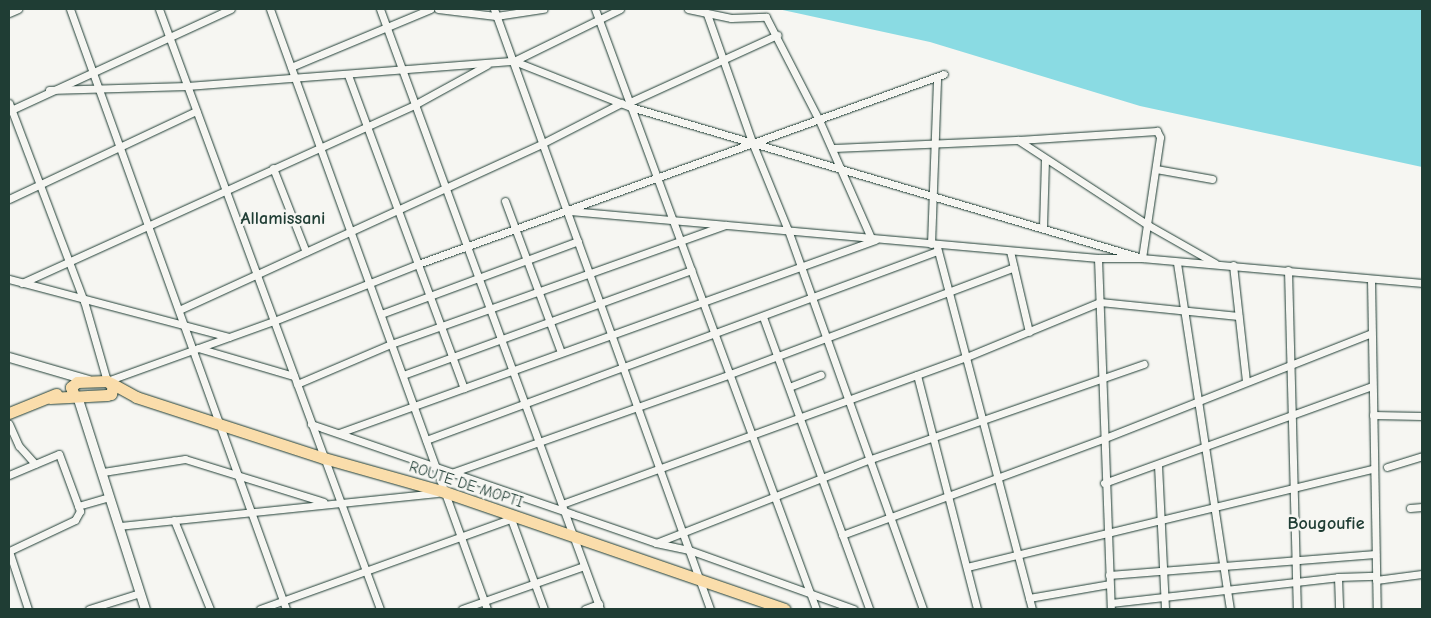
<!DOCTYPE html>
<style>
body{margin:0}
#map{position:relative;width:1431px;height:618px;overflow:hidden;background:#f6f6f2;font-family:"Comic Neue",sans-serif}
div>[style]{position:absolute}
.water>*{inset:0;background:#8adbe3}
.roads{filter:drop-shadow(0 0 1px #1f3d34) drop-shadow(0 0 1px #1f3d34)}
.minor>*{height:7px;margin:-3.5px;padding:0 3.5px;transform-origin:3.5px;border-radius:3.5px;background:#f6f6f2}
.tertiary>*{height:9px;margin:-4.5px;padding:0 4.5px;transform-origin:4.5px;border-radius:4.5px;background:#f6f6f2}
.trunk>*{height:11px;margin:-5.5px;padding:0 5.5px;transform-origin:5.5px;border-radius:5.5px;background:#faddab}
span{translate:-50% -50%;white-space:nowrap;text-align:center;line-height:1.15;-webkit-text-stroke:5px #f6f6f2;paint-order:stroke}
.street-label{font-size:15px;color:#1f3d34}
.quarter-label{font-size:18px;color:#1f3d34;font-weight:700}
.frame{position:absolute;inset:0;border:10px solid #1f3d34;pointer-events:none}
</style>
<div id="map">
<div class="water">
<i style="clip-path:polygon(778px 9px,1422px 9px,1422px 167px,1140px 106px,930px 42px)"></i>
</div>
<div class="roads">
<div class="minor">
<i style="left:70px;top:9px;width:638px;rotate:70.2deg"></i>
<i style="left:159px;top:9px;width:639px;rotate:69.78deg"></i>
<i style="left:270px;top:9px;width:638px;rotate:70.12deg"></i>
<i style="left:380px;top:9px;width:639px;rotate:69.86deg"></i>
<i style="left:438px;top:9px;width:58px;rotate:6.9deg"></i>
<i style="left:496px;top:16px;width:48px;rotate:-8.5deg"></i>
<i style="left:494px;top:9px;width:638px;rotate:70.2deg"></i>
<i style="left:595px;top:9px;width:639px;rotate:69.78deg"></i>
<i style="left:688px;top:9px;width:44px;rotate:11.8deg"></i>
<i style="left:731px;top:18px;width:35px;rotate:-2deg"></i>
<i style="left:766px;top:17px;width:116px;rotate:62.8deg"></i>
<i style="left:819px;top:120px;width:129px;rotate:66.2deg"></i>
<i style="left:9px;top:13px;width:10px;rotate:-24deg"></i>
<i style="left:707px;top:14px;width:136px;rotate:70.6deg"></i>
<i style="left:752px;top:142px;width:95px;rotate:67.8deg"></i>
<i style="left:788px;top:230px;width:402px;rotate:70.4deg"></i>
<i style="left:514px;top:61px;width:118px;rotate:-26.1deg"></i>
<i style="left:291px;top:67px;width:151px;rotate:-22.6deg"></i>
<i style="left:348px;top:75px;width:334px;rotate:69.7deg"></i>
<i style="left:49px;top:90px;width:138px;rotate:-1.7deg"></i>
<i style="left:187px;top:86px;width:328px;rotate:-4.4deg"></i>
<i style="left:514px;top:61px;width:126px;rotate:21.5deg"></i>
<i style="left:631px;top:107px;width:533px;rotate:16.46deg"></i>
<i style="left:1142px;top:258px;width:281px;rotate:5.1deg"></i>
<i style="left:630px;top:102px;width:162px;rotate:-24.5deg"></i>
<i style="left:9px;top:103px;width:212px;rotate:69.3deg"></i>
<i style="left:84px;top:301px;width:83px;rotate:74deg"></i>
<i style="left:107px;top:381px;width:177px;rotate:-19.8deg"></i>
<i style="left:274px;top:321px;width:155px;rotate:-21.6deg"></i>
<i style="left:418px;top:264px;width:559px;rotate:-19.86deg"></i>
<i style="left:9px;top:111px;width:244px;rotate:-24.7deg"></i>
<i style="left:832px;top:148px;width:186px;rotate:-2.5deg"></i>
<i style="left:1018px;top:140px;width:155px;rotate:33.2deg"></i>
<i style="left:1148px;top:225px;width:77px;rotate:29.6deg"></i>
<i style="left:273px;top:168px;width:90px;rotate:68.6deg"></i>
<i style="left:1156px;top:169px;width:57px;rotate:10.1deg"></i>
<i style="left:9px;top:199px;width:207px;rotate:-25.2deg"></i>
<i style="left:505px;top:201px;width:161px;rotate:69.7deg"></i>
<i style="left:570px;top:211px;width:530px;rotate:5.09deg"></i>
<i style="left:1098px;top:258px;width:44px"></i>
<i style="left:1142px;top:258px;width:122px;rotate:-81.5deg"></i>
<i style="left:1160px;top:137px;width:7px;rotate:-117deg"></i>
<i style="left:1157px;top:131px;width:139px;rotate:176.3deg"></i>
<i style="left:1043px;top:227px;width:68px;rotate:-88.3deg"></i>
<i style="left:931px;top:244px;width:167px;rotate:-87.9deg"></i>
<i style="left:937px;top:247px;width:374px;rotate:75.3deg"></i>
<i style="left:1010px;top:251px;width:83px;rotate:76.8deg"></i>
<i style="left:1098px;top:258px;width:351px;rotate:87.9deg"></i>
<i style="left:1177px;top:263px;width:350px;rotate:81.3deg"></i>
<i style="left:1233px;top:265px;width:116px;rotate:83.6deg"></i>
<i style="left:1288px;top:270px;width:339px;rotate:88.5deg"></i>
<i style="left:9px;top:279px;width:227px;rotate:14.8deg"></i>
<i style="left:1371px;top:279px;width:330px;rotate:89deg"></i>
<i style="left:22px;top:283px;width:433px;rotate:-24.4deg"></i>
<i style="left:416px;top:104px;width:81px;rotate:-28.8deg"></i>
<i style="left:179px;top:310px;width:400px;rotate:-24.6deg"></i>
<i style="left:543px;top:143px;width:88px;rotate:-27.1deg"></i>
<i style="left:381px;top:314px;width:210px;rotate:-20.3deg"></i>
<i style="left:763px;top:317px;width:311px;rotate:70deg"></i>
<i style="left:198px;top:348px;width:100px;rotate:16.3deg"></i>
<i style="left:403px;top:375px;width:307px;rotate:-20deg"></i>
<i style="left:917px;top:375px;width:242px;rotate:75.6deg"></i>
<i style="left:297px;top:384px;width:102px;rotate:-23.1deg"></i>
<i style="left:391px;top:344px;width:355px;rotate:-19.6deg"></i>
<i style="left:789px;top:387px;width:34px;rotate:-21deg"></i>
<i style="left:1373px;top:415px;width:49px;rotate:1.2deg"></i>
<i style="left:9px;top:424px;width:24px;rotate:66deg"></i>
<i style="left:19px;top:446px;width:24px;rotate:48deg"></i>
<i style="left:311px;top:424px;width:365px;rotate:19deg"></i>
<i style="left:656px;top:543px;width:34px;rotate:12deg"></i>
<i style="left:689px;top:550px;width:175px;rotate:19.7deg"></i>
<i style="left:339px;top:433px;width:570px;rotate:-19.8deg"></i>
<i style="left:426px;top:440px;width:545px;rotate:-20.3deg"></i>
<i style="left:1158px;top:465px;width:144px;rotate:87.2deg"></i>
<i style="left:1387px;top:467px;width:37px;rotate:-17deg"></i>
<i style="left:103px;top:472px;width:83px;rotate:-9deg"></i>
<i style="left:185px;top:459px;width:145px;rotate:17.2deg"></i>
<i style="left:454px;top:472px;width:293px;rotate:-19.5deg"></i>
<i style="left:730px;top:374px;width:303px;rotate:-20.6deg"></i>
<i style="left:9px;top:475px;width:54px;rotate:-22.8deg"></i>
<i style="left:59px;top:454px;width:61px;rotate:69.8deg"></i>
<i style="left:80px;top:511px;width:10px;rotate:119deg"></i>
<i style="left:75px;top:520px;width:73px;rotate:154.8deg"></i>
<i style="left:1104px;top:483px;width:285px;rotate:-19.9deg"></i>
<i style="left:562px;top:504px;width:428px;rotate:-20deg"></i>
<i style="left:964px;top:358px;width:147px;rotate:-22.4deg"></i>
<i style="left:1100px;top:302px;width:139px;rotate:5.8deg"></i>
<i style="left:78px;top:506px;width:33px;rotate:-16deg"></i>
<i style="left:1410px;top:508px;width:12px;rotate:-5deg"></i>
<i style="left:511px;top:519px;width:96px;rotate:69.9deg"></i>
<i style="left:174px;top:520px;width:96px;rotate:68deg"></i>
<i style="left:119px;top:526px;width:319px;rotate:-5.9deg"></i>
<i style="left:842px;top:535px;width:280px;rotate:-20.2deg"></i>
<i style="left:1105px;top:438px;width:286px;rotate:-21.5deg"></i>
<i style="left:656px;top:543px;width:228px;rotate:-21.4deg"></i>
<i style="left:868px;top:460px;width:292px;rotate:-19.2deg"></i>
<i style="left:9px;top:551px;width:61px;rotate:71.9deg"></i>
<i style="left:967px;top:567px;width:418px;rotate:-13.6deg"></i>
<i style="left:1109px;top:575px;width:267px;rotate:-4.5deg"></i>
<i style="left:1338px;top:577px;width:32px;rotate:88deg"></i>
<i style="left:1376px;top:580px;width:46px;rotate:-7.4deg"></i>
<i style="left:1029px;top:598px;width:81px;rotate:-9.9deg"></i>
<i style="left:1111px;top:603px;width:228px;rotate:-6.5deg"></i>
<i style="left:1338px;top:577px;width:38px;rotate:-2deg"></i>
<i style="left:89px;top:609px;width:53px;rotate:-17.4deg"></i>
<i style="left:260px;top:609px;width:272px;rotate:-19.8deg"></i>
<i style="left:462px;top:609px;width:129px;rotate:-19.4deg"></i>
<i style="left:585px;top:609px;width:15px;rotate:-20deg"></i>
</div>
<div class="tertiary">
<i style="left:9px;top:357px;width:82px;rotate:16.2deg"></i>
<i style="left:77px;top:396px;width:224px;rotate:72.3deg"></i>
</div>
<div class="trunk">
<i style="left:111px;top:383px;width:29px;rotate:29deg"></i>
<i style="left:136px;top:397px;width:198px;rotate:18deg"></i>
<i style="left:324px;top:458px;width:126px;rotate:15.7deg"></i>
<i style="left:445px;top:492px;width:359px;rotate:19deg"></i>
<i style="left:50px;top:398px;width:57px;rotate:-3deg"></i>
<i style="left:107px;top:395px;width:4px;rotate:-14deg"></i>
<i style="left:111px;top:394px;width:8px;rotate:-76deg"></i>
<i style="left:113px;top:386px;width:8px;rotate:-140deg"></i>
<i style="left:107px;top:381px;width:30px;rotate:178deg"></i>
<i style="left:77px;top:382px;width:8px;rotate:140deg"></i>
<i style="left:71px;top:387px;width:9px;rotate:72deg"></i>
<i style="left:9px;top:413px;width:51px;rotate:-22deg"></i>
</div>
</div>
<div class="street-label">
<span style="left:466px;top:485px;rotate:18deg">ROUTE DE MOPTI</span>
</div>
<div class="quarter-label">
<span style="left:283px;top:219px">Allamissani</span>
<span style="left:1326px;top:524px">Bougoufie</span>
</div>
<div class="frame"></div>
</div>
